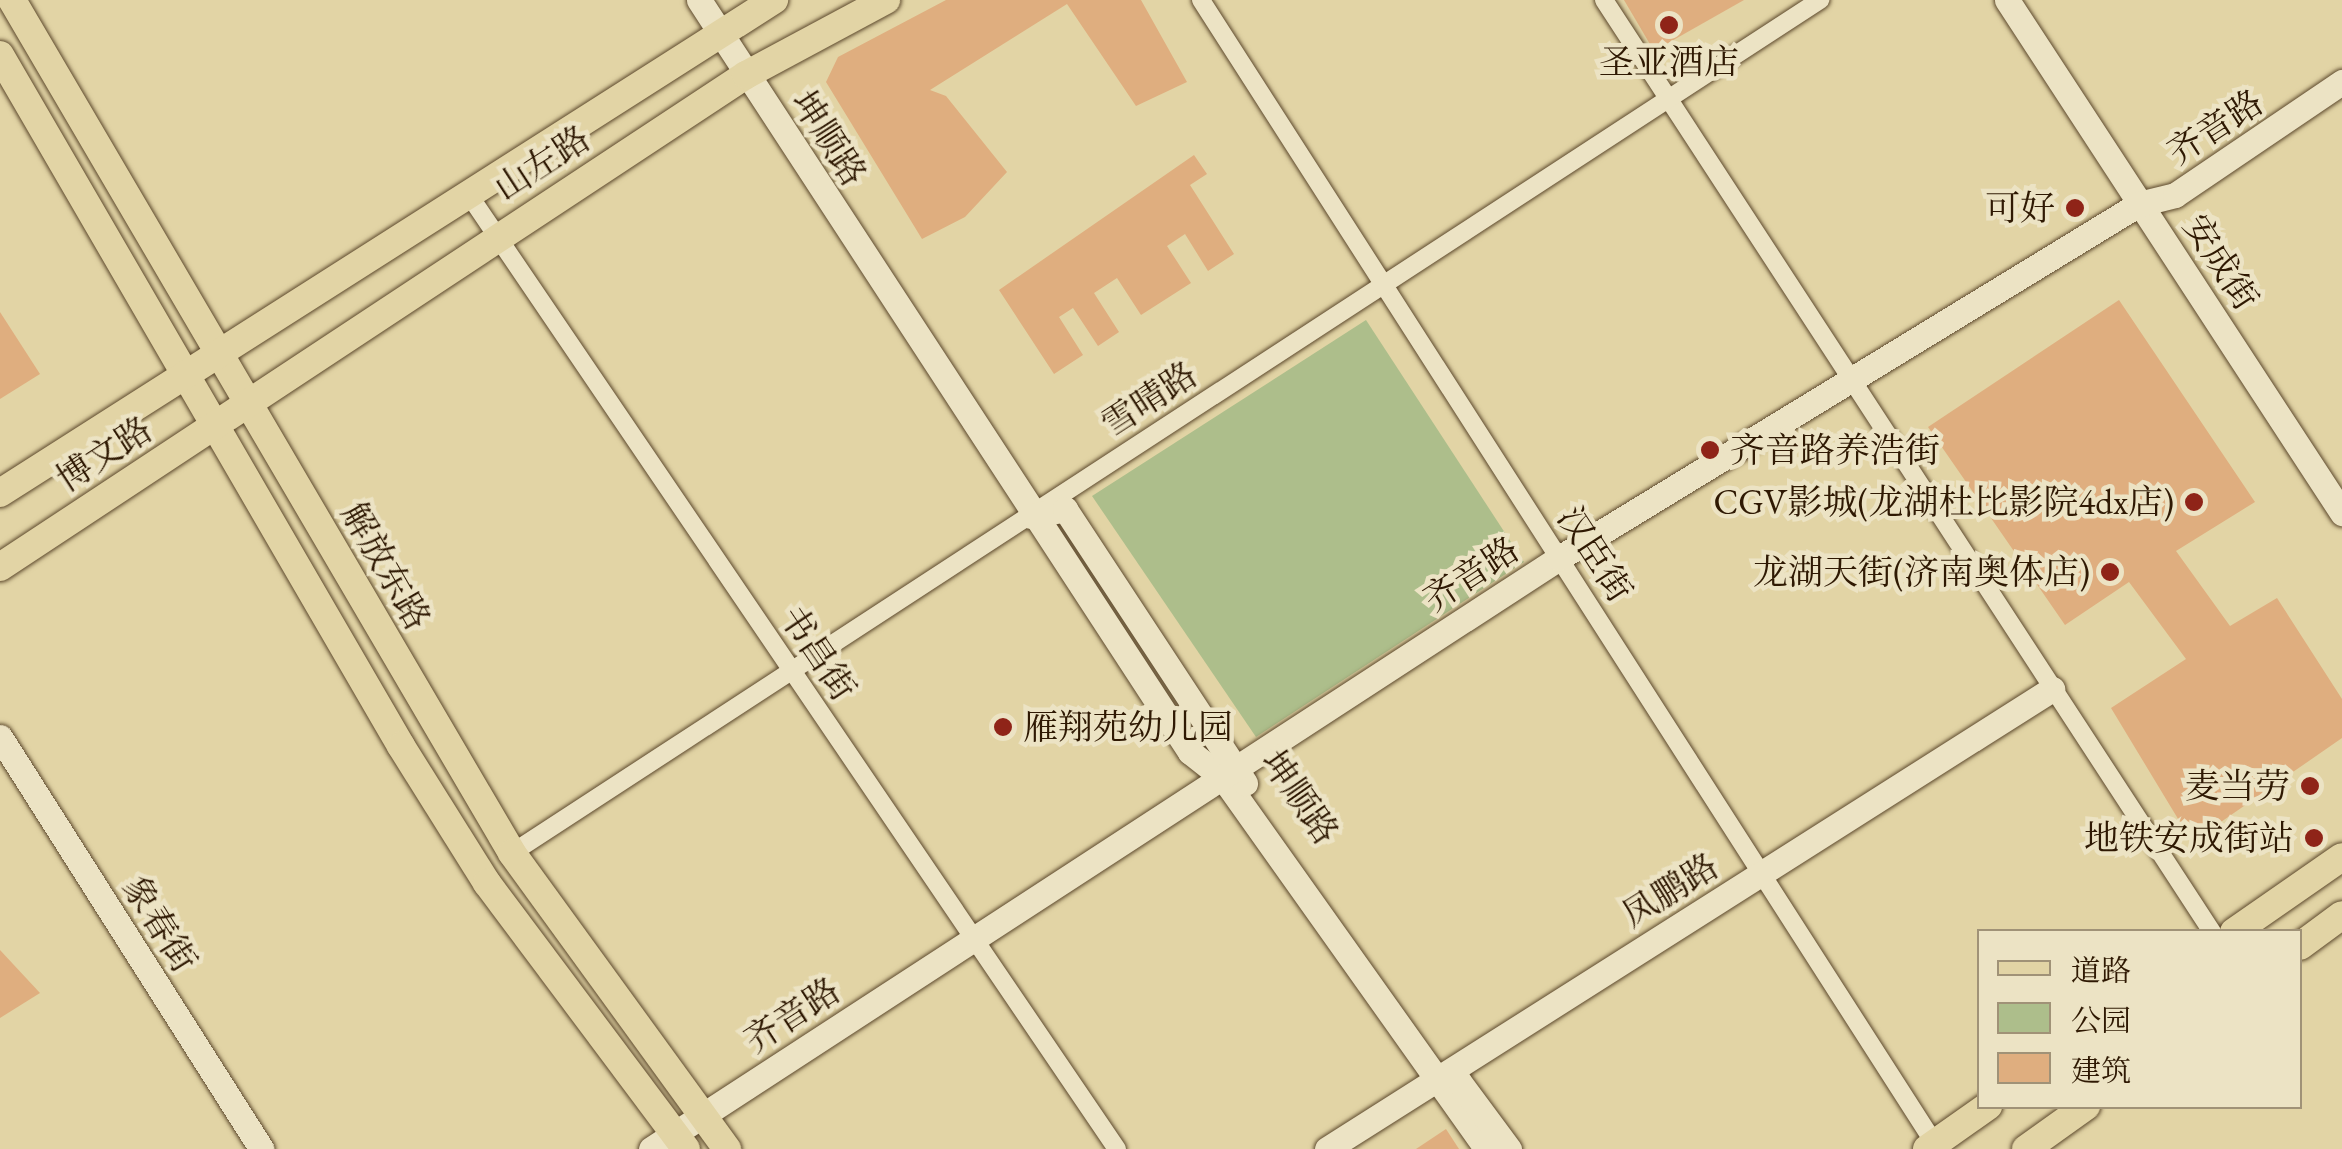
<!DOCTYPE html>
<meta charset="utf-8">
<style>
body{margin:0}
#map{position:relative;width:2342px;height:1149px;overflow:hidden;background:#e2d4a5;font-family:"EB Garamond","Noto Serif SC",serif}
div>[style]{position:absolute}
.green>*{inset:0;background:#adbe8b}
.building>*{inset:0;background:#dfae7f}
.roads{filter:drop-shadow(0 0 2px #5c482c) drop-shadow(0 0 2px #5c482c)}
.street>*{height:18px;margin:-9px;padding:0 9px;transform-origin:9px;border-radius:9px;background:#ece3c4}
.secondary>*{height:25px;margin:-12.5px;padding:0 12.5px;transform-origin:12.5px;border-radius:12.5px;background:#ece3c4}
.primary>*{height:28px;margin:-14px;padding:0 14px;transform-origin:14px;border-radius:14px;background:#e2d4a5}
.dots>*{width:28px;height:28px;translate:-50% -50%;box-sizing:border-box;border:5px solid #ece3c4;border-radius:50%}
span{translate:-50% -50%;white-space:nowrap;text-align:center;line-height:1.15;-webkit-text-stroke:9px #ece3c4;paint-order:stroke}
.poi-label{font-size:35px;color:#2f1903}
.right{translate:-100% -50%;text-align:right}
.left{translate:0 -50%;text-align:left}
.street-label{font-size:35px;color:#2f1903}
.legend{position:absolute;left:1977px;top:929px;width:325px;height:180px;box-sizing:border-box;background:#ece3c4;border:2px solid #a09277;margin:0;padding:12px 18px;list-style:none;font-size:30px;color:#2f1903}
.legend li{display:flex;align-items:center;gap:20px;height:50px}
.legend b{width:50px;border:2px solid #a09277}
</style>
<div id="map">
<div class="green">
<i style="clip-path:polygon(1366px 320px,1524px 562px,1256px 737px,1092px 496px)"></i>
</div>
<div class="building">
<i style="clip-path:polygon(946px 0,1141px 0,1187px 82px,1136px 106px,1067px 4px,930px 90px,946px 96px,1007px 172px,965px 217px,922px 239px,826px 82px,838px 57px)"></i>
<i style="clip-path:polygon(1624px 0,1744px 0,1654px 51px)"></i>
<i style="clip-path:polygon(1194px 155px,1207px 174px,1190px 185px,1234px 254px,1208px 271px,1185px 234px,1167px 246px,1191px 283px,1141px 315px,1117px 278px,1094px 293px,1119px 332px,1098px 346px,1073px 308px,1059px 317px,1083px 355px,1054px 374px,999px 290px)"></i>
<i style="clip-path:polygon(2119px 300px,2255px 502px,2176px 551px,2230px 626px,2277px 598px,2342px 699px,2342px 738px,2192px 842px,2111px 708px,2186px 659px,2129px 582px,2065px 625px,1928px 427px)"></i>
<i style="clip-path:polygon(0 312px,40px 374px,0 399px)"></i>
<i style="clip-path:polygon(0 950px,40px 993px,0 1018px)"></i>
<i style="clip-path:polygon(1446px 1129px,1459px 1149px,1416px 1149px)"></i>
</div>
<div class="roads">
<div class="street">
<i style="left:1201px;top:0;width:1359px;rotate:57.32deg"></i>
<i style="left:1604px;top:0;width:1113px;rotate:56.88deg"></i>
<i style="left:467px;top:192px;width:1157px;rotate:55.82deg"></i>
<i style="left:512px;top:853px;width:1562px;rotate:-33.11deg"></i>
</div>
<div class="secondary">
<i style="left:699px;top:0;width:898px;rotate:56.86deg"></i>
<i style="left:1190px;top:752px;width:42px;rotate:38.2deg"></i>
<i style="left:1223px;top:778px;width:455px;rotate:54.6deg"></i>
<i style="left:2007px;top:0;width:613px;rotate:56.85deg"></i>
<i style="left:1030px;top:516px;width:36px;rotate:-11deg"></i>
<i style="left:1065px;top:509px;width:328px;rotate:56.7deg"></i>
<i style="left:0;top:737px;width:488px;rotate:57.6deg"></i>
<i style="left:1452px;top:1072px;width:96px;rotate:53.5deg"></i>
<i style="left:651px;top:1149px;width:1083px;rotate:-33.06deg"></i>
<i style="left:1559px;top:558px;width:679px;rotate:-31.4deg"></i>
<i style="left:2139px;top:204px;width:37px;rotate:-14deg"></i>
<i style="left:2175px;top:195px;width:202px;rotate:-34.1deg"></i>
<i style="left:1327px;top:1149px;width:859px;rotate:-32.39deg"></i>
</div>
<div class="primary">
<i style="left:12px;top:0;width:989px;rotate:59.62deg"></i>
<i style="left:512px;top:853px;width:366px;rotate:54deg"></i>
<i style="left:0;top:55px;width:799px;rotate:59.87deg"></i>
<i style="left:401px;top:746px;width:162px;rotate:57.9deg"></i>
<i style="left:487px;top:883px;width:332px;rotate:53.2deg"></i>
<i style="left:0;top:493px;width:918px;rotate:-32.5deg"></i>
<i style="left:0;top:567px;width:894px;rotate:-33.41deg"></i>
<i style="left:746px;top:75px;width:159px;rotate:-28.2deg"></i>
<i style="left:2234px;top:932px;width:131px;rotate:-34.8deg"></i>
<i style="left:2300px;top:946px;width:52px;rotate:-36.4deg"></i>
<i style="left:1927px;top:1149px;width:75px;rotate:-35.2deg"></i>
<i style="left:2026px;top:1149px;width:74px;rotate:-35.6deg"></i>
</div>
</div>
<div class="dots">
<i style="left:1669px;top:25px;background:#8f2418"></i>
<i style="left:2075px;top:208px;background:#8f2418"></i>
<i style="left:1710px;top:450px;background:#8f2418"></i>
<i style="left:2194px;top:502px;background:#8f2418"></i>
<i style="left:2110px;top:572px;background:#8f2418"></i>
<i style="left:1003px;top:727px;background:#8f2418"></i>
<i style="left:2310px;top:786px;background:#8f2418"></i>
<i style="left:2314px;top:838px;background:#8f2418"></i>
</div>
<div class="poi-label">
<span style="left:1669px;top:62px">圣亚酒店</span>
<span class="right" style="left:2055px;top:208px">可好</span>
<span class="left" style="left:1730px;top:450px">齐音路养浩街</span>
<span class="right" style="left:2174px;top:502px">CGV影城(龙湖杜比影院4dx店)</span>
<span class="right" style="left:2090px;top:572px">龙湖天街(济南奥体店)</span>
<span class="left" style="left:1023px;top:727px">雁翔苑幼儿园</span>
<span class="right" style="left:2290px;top:786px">麦当劳</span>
<span class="right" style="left:2294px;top:838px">地铁安成街站</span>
</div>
<div class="street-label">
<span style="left:2215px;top:127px;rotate:-33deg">齐音路</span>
<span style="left:829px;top:138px;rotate:57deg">坤顺路</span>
<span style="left:542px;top:163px;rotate:-33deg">山左路</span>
<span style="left:2221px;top:262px;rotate:57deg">安成街</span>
<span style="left:1149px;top:399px;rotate:-33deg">雪晴路</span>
<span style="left:104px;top:454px;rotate:-33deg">博文路</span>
<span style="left:1595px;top:554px;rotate:57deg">汉臣街</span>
<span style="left:386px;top:566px;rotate:60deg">解放东路</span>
<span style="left:1471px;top:574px;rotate:-33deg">齐音路</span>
<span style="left:818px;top:653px;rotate:56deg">书昌街</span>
<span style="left:1300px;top:797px;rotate:55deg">坤顺路</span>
<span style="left:1670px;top:890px;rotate:-32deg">凤鹏路</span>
<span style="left:160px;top:924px;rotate:58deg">象春街</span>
<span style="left:792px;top:1015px;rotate:-33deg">齐音路</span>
</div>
<ul class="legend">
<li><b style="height:12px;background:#e2d4a5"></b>道路</li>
<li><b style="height:28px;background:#adbe8b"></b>公园</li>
<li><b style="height:28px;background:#dfae7f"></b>建筑</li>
</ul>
</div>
